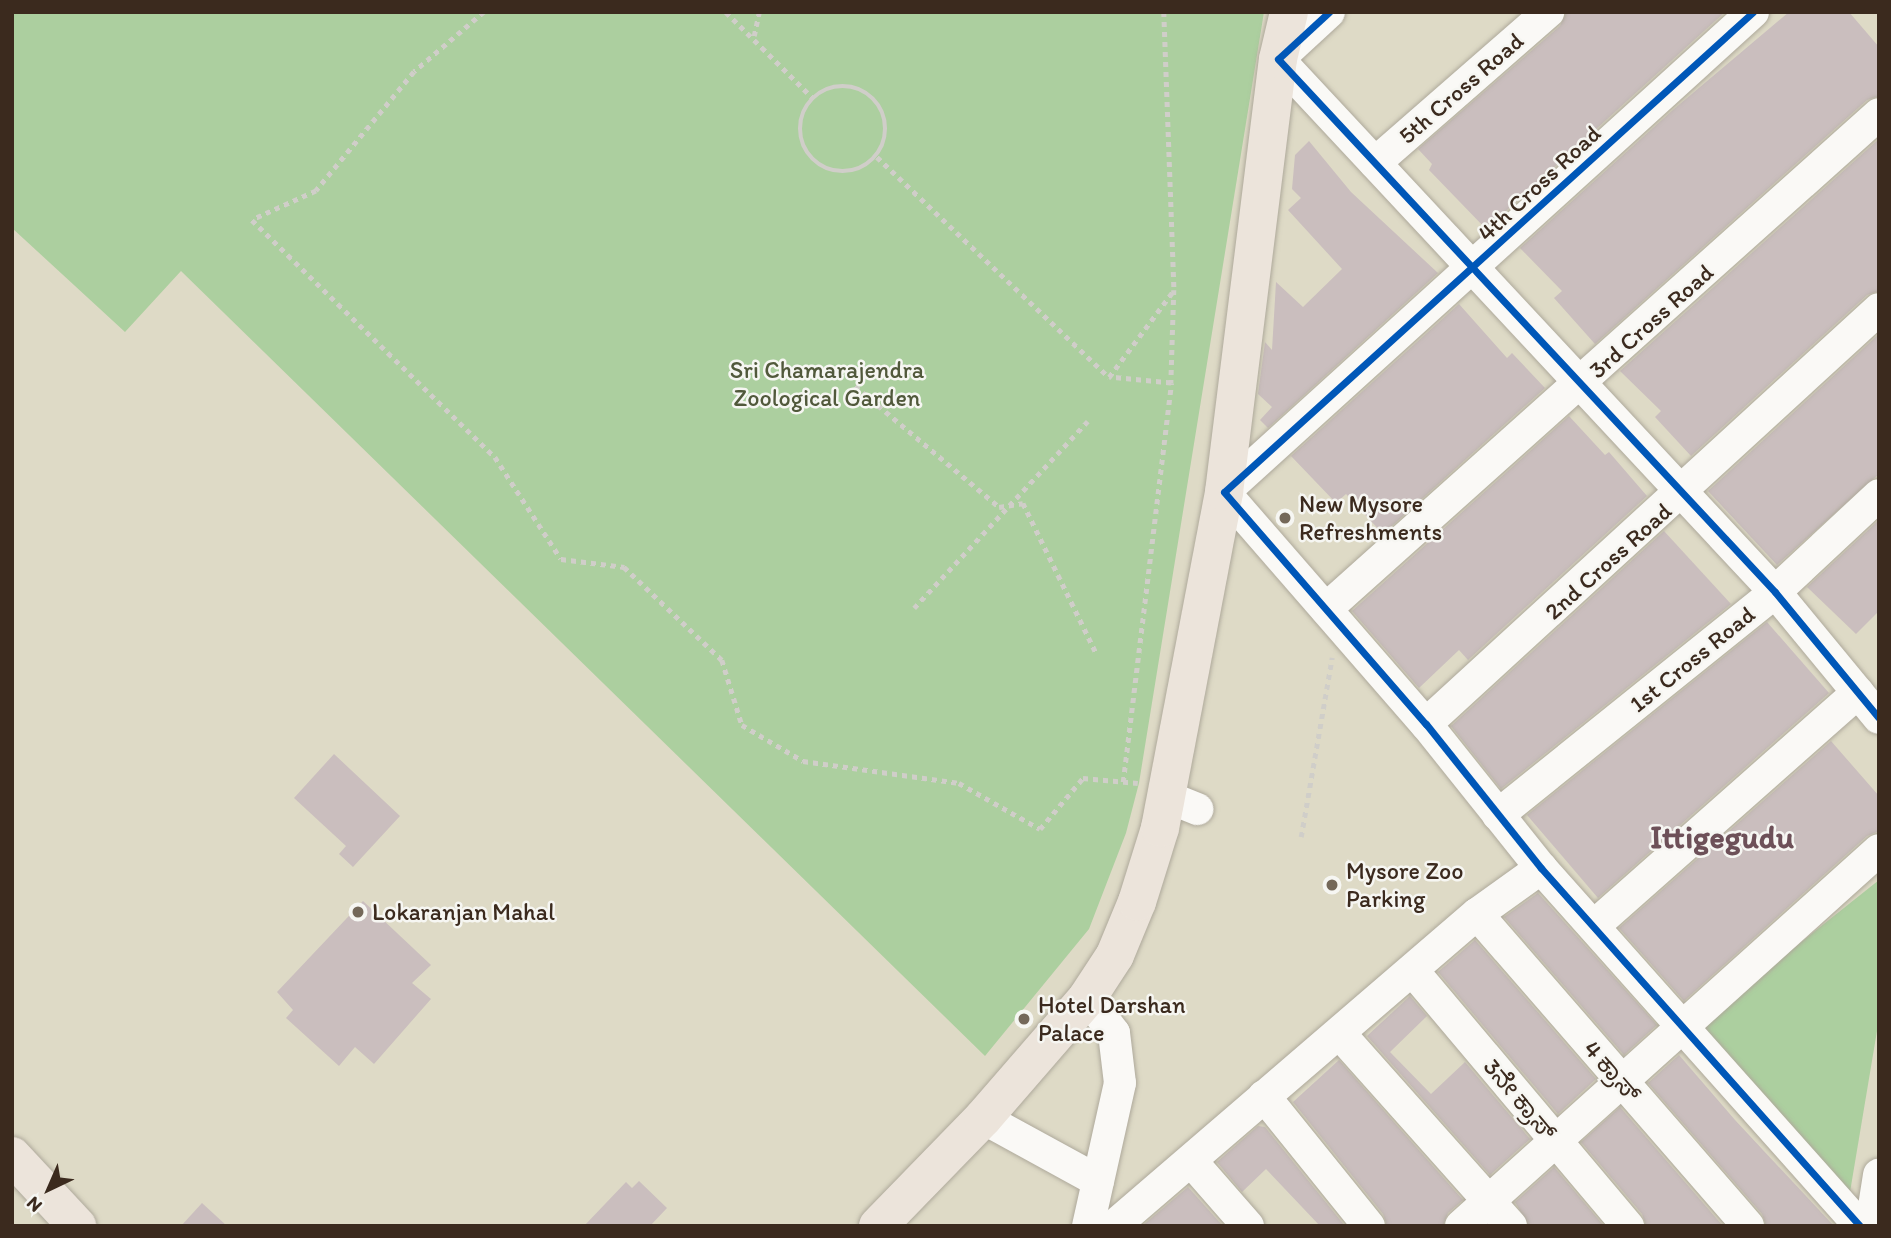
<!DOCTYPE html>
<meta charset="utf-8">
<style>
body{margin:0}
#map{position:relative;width:1891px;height:1238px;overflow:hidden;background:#dedac6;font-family:Itim,"Noto Sans Kannada",sans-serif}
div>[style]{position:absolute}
.green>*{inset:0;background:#accf9f}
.building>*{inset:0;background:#cabebe}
.path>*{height:4.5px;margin-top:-2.25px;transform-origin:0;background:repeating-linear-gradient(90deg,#d0cec9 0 5px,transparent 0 10px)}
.path>.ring{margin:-2.25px;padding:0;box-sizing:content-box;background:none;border:4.5px solid #d0cec9;border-radius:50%}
.roads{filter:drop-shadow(0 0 2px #aea99b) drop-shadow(0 0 2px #aea99b)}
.minor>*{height:32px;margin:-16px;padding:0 16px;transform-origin:16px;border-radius:16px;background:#faf9f6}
.major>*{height:38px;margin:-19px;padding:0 19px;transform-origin:19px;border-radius:19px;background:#ece4db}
.cycleway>*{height:7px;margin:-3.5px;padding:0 3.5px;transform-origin:3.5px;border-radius:3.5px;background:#0057b8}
.dots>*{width:19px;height:19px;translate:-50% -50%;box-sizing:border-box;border:4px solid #f6f6f2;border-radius:50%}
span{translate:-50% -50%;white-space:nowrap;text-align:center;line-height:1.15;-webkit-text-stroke:5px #f6f6f2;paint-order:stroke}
.street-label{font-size:24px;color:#3b2a1e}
.park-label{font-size:24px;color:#51593b}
.poi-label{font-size:24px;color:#3b2a1e}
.left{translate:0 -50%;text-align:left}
.district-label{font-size:32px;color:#6d5058;font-weight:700}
.frame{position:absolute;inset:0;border:14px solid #3b2a1e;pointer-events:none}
.north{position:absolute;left:14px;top:1154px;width:70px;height:70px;-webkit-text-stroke:5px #f6f6f2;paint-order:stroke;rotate:224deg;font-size:19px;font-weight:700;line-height:28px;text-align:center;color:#3b2a1e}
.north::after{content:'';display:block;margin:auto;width:24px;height:32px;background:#3b2a1e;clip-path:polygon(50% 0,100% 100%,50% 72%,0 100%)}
</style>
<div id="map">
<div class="green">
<i style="clip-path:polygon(12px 12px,1264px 12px,1139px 783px,1126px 833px,1089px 929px,985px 1056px,181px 271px,125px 332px,12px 228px)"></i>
<i style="clip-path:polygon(1879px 880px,1879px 1019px,1849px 1198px,1696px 1026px)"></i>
</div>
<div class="building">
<i style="clip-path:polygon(1566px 12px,1725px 12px,1486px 229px,1429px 170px,1432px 164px,1418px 149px,1560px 26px)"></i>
<i style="clip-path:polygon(1789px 12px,1849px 12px,1879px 47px,1879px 96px,1867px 100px,1595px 344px,1554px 298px,1562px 291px,1520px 248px,1674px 109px)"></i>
<i style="clip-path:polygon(1879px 139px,1879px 291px,1867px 295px,1691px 456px,1655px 417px,1661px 411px,1620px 371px)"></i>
<i style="clip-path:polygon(1309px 141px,1351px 192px,1438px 273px,1268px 428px,1260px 420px,1272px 407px,1258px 394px,1265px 342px,1272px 350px,1276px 282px,1303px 307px,1342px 269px,1288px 210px,1301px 198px,1292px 189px,1295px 155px)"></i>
<i style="clip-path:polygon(1459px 304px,1507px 358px,1512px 353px,1545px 388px,1383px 534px,1346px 494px,1336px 503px,1291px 456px)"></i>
<i style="clip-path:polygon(1879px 334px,1879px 474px,1777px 565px,1708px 491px)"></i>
<i style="clip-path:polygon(1569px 416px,1605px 455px,1609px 452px,1647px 496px,1468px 660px,1459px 650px,1419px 688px,1352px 611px)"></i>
<i style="clip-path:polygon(1879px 520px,1879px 611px,1856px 634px,1807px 587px)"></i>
<i style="clip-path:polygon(1664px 531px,1731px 604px,1501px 789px,1451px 726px)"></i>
<i style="clip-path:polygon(1767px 622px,1829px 693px,1598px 898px,1527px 815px)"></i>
<i style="clip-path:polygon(1831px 741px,1879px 796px,1879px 831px,1867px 836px,1684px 1001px,1619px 928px)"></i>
<i style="clip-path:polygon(334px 754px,400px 816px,353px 867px,339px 854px,346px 846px,294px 798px)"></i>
<i style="clip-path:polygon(1538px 893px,1657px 1025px,1624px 1055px,1504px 917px)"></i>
<i style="clip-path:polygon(363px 901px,431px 965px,412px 983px,431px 999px,374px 1064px,355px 1047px,339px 1066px,286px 1018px,293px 1010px,277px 992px)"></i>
<i style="clip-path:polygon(1475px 940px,1596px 1079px,1558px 1114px,1438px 972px)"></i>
<i style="clip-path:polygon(1410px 996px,1427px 1016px,1390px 1052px,1431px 1094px,1465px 1062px,1530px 1139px,1490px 1175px,1367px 1036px)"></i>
<i style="clip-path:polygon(1679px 1055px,1735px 1120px,1834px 1226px,1766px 1226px,1762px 1214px,1648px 1083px)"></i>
<i style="clip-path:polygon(1339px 1060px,1463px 1200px,1448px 1213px,1443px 1226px,1387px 1226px,1383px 1214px,1293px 1102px)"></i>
<i style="clip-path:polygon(1620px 1107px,1723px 1226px,1646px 1226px,1642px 1214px,1581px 1142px)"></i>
<i style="clip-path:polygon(1258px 1126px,1265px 1127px,1345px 1226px,1320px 1226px,1266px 1169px,1242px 1192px,1217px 1162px)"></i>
<i style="clip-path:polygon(1554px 1167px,1604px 1226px,1529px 1226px,1515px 1202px)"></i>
<i style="clip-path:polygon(639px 1181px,667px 1208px,650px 1226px,584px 1226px,626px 1182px,632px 1188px)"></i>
<i style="clip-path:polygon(1188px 1187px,1223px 1226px,1142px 1226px)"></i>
<i style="clip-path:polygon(202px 1203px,227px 1226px,181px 1226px)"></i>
</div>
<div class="path">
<i style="left:484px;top:12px;width:92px;rotate:139.4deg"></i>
<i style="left:414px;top:72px;width:154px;rotate:129.5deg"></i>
<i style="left:316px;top:191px;width:70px;rotate:155.6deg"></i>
<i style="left:252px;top:220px;width:339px;rotate:44.3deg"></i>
<i style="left:495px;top:457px;width:121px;rotate:57.1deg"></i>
<i style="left:561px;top:559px;width:64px;rotate:7.2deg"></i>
<i style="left:624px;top:567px;width:135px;rotate:43.5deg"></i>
<i style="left:722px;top:660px;width:68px;rotate:72.9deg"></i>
<i style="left:742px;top:725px;width:71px;rotate:30.5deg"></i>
<i style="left:803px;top:761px;width:158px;rotate:8deg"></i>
<i style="left:959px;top:783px;width:93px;rotate:29.6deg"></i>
<i style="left:1040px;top:829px;width:67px;rotate:-49.9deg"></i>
<i style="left:1083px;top:778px;width:55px;rotate:5.2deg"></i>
<i style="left:726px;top:12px;width:122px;rotate:44.7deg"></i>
<i style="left:1164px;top:12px;width:278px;rotate:87.9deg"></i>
<i style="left:1174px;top:290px;width:93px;rotate:91.8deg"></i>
<i style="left:1171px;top:383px;width:62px;rotate:-174.5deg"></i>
<i style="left:1109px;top:377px;width:109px;rotate:-53.2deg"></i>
<i style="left:754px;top:36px;width:25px;rotate:-78deg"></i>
<i class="ring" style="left:800px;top:86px;width:81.5px;height:81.5px"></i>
<i style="left:877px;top:157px;width:320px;rotate:43.5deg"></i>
<i style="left:855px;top:386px;width:188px;rotate:40deg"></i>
<i style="left:999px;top:507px;width:24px;rotate:-9deg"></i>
<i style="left:1023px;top:503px;width:167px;rotate:64deg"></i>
<i style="left:914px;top:608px;width:255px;rotate:-47.1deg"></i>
<i style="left:1123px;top:782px;width:402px;rotate:-83.1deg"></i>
<i style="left:1301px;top:837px;width:182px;rotate:-80.2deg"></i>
</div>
<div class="roads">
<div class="minor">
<i style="left:1329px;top:12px;width:69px;rotate:137.3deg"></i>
<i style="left:1278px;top:59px;width:729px;rotate:47deg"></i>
<i style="left:1775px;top:592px;width:163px;rotate:50.5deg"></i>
<i style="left:1753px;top:12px;width:714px;rotate:137.78deg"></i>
<i style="left:1224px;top:492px;width:308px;rotate:49deg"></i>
<i style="left:1426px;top:724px;width:184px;rotate:51.4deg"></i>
<i style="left:1541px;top:868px;width:480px;rotate:48.3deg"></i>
<i style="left:1375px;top:163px;width:230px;rotate:-41.1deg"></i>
<i style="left:1326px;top:609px;width:742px;rotate:-41.83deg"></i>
<i style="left:1426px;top:724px;width:614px;rotate:-42.49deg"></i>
<i style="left:1165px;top:796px;width:35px;rotate:22deg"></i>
<i style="left:1498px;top:815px;width:356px;rotate:-38.8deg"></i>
<i style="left:1775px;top:592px;width:142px;rotate:-43deg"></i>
<i style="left:1477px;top:914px;width:413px;rotate:49deg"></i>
<i style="left:1595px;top:925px;width:351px;rotate:-41.5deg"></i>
<i style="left:1413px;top:971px;width:334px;rotate:49.9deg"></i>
<i style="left:1087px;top:998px;width:44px;rotate:52.4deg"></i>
<i style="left:1114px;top:1033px;width:50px;rotate:83.2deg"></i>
<i style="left:1120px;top:1083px;width:147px;rotate:102.6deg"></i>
<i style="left:1340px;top:1034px;width:257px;rotate:48.3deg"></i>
<i style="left:1264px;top:1096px;width:167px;rotate:51.1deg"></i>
<i style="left:983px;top:1118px;width:131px;rotate:28.7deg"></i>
<i style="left:1192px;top:1162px;width:85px;rotate:48.8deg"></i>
<i style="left:1114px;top:1226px;width:479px;rotate:-40.7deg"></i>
<i style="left:1477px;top:914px;width:79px;rotate:-35.7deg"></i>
<i style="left:1461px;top:1226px;width:562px;rotate:-41.97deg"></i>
<i style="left:1871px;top:1226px;width:52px;rotate:-81.1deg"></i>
</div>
<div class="major">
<i style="left:12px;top:1156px;width:96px;rotate:47.1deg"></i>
<i style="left:878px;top:1226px;width:151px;rotate:-45.8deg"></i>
<i style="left:983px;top:1118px;width:159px;rotate:-49.1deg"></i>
<i style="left:1087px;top:998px;width:51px;rotate:-56.9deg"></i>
<i style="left:1115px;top:955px;width:57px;rotate:-67.5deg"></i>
<i style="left:1137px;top:902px;width:77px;rotate:-72.7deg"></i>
<i style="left:1160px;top:828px;width:342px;rotate:-79.2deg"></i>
<i style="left:1224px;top:492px;width:436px;rotate:-82.9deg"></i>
<i style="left:1278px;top:59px;width:48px;rotate:-76.8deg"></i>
</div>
</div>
<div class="cycleway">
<i style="left:1329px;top:12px;width:69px;rotate:137.3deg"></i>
<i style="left:1278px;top:59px;width:729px;rotate:47deg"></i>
<i style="left:1775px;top:592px;width:163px;rotate:50.5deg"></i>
<i style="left:1753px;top:12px;width:714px;rotate:137.78deg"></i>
<i style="left:1224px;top:492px;width:308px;rotate:49deg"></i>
<i style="left:1426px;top:724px;width:184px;rotate:51.4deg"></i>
<i style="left:1541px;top:868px;width:480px;rotate:48.3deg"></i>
</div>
<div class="dots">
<i style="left:1285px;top:518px;background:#746859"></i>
<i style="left:1332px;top:885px;background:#746859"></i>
<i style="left:358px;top:912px;background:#746859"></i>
<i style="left:1024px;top:1019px;background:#746859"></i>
</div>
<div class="street-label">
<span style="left:1461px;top:88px;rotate:-41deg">5th Cross Road</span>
<span style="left:1539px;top:183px;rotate:-43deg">4th Cross Road</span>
<span style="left:1651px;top:321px;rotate:-42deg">3rd Cross Road</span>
<span style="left:1608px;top:561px;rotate:-42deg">2nd Cross Road</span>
<span style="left:1692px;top:659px;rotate:-39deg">1st Cross Road</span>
<span style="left:1612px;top:1071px;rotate:49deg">4 ಕ್ರಾಸ್</span>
<span style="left:1520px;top:1099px;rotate:50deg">3ನೆೇ ಕ್ರಾಸ್</span>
</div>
<div class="park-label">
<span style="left:827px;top:384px">Sri Chamarajendra<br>Zoological Garden</span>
</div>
<div class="poi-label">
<span class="left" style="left:1299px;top:518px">New Mysore<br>Refreshments</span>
<span class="left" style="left:1346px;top:885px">Mysore Zoo<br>Parking</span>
<span class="left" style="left:372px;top:912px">Lokaranjan Mahal</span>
<span class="left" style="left:1038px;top:1019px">Hotel Darshan<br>Palace</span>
</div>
<div class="district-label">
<span style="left:1722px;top:837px">Ittigegudu</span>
</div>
<div class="frame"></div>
<div class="north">N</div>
</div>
